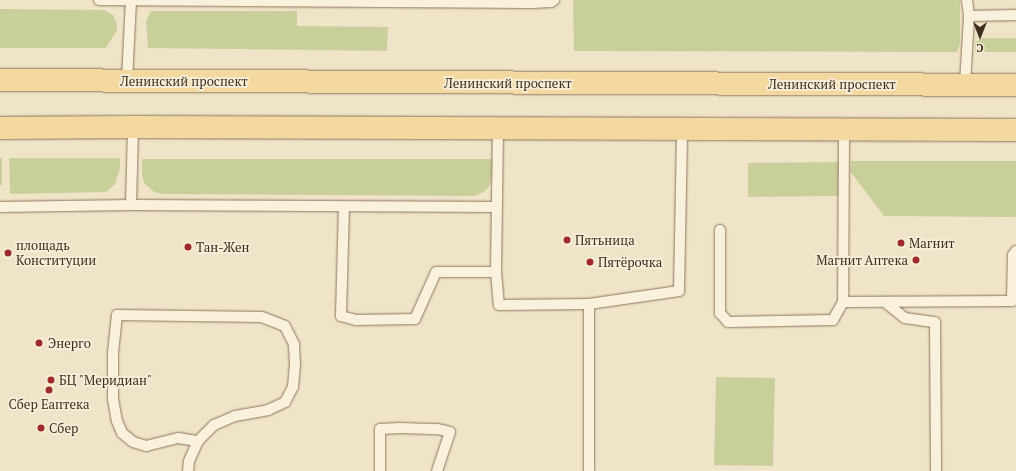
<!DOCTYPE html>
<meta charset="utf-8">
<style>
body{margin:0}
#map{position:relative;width:1016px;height:471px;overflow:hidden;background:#f0e4c8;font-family:"PT Serif",serif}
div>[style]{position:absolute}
.green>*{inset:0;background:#c9cf9b}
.roads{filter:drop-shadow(0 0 1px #8d765c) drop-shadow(0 0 1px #8d765c)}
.service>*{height:10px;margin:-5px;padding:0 5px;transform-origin:5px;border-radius:5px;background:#faf1dc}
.primary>*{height:22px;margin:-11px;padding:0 11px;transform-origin:11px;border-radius:11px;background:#f3d9a0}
.dots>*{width:11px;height:11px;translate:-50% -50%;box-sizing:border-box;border:2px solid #f7eed8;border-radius:50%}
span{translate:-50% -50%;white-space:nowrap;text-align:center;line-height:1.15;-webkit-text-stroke:3.5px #f7eed8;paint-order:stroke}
.street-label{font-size:13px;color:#3d2e20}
.poi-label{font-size:13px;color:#3d2e20}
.left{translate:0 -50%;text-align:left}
.right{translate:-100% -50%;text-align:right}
.north{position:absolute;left:960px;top:16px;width:40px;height:40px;-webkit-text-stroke:3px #f7eed8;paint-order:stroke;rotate:180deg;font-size:11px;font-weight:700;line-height:16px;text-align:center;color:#3d2e20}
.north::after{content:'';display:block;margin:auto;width:14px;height:18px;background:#3d2e20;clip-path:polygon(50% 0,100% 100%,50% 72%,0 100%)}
</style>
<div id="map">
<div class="green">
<i style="clip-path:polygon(573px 0,960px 0,960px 43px,957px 52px,574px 51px)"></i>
<i style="clip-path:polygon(0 9px,104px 10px,113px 15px,117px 24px,117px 30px,106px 48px,0 48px)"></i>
<i style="clip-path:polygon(151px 11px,297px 11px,297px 26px,388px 27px,387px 51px,148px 48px,146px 21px)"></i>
<i style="clip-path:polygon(982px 38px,1016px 38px,1016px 52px,975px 52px,975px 43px)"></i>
<i style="clip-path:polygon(0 158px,2px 158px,2px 185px,0 185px)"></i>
<i style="clip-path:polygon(9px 158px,120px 158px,120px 168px,115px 184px,106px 192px,10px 194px)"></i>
<i style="clip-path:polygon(142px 159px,492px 159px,493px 166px,490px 185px,485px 191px,475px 196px,162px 194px,154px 192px,144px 183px,142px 175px)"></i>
<i style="clip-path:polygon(851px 161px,1016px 161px,1016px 217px,884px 216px,850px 171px)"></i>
<i style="clip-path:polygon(839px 162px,839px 196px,748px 197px,748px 163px)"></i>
<i style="clip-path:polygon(716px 377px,775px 378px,773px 466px,714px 465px)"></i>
</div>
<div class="roads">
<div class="service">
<i style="left:99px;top:0;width:433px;rotate:0.4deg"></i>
<i style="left:532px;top:3px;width:19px;rotate:-3deg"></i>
<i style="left:551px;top:2px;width:4px;rotate:-34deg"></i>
<i style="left:969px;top:16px;width:47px;rotate:-1.2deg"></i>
<i style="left:127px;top:80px;width:80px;rotate:-87.1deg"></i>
<i style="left:965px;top:84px;width:68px;rotate:-86.6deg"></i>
<i style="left:969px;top:16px;width:16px;rotate:-97deg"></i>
<i style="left:498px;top:128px;width:144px;rotate:90.8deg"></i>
<i style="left:496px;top:272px;width:33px;rotate:85deg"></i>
<i style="left:499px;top:305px;width:90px;rotate:-0.6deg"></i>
<i style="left:589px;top:304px;width:91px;rotate:-8.2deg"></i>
<i style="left:679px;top:291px;width:162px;rotate:-88.9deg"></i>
<i style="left:844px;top:130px;width:172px;rotate:90.3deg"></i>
<i style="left:843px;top:302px;width:169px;rotate:-0.3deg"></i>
<i style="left:1012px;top:301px;width:46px;rotate:-88.8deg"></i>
<i style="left:1013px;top:255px;width:5px;rotate:-53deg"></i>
<i style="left:131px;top:205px;width:78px;rotate:-88.5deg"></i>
<i style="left:0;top:207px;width:131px;rotate:-0.9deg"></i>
<i style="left:131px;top:205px;width:366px;rotate:0.3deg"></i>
<i style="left:344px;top:207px;width:109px;rotate:91.6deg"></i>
<i style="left:341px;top:316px;width:16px;rotate:15deg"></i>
<i style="left:356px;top:320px;width:59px;rotate:-1deg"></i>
<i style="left:415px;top:319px;width:51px;rotate:-65.9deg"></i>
<i style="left:436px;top:272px;width:60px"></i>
<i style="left:720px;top:230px;width:83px;rotate:90deg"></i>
<i style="left:720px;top:313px;width:12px;rotate:48deg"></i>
<i style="left:728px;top:322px;width:105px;rotate:-1.1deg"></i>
<i style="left:833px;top:320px;width:21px;rotate:-61deg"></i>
<i style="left:885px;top:302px;width:26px;rotate:39deg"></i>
<i style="left:905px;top:318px;width:30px;rotate:8deg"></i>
<i style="left:935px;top:322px;width:149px;rotate:89.6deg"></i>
<i style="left:188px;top:471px;width:10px;rotate:-84deg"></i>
<i style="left:189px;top:461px;width:22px;rotate:-66deg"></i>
<i style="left:198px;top:441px;width:23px;rotate:-45deg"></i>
<i style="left:214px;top:425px;width:23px;rotate:-23deg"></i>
<i style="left:235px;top:416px;width:34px;rotate:-10deg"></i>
<i style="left:268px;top:410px;width:19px;rotate:-25deg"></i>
<i style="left:285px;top:402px;width:17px;rotate:-62deg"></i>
<i style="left:293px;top:387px;width:22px;rotate:-85deg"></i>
<i style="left:295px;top:365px;width:21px;rotate:-93deg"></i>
<i style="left:294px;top:344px;width:20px;rotate:-117deg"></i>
<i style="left:285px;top:326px;width:25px;rotate:-159deg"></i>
<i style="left:262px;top:317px;width:145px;rotate:-179.2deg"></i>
<i style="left:117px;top:315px;width:38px;rotate:96deg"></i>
<i style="left:113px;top:353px;width:46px;rotate:90deg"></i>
<i style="left:113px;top:399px;width:22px;rotate:80deg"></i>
<i style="left:117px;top:421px;width:13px;rotate:67deg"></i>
<i style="left:122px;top:433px;width:14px;rotate:39deg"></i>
<i style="left:133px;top:442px;width:14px;rotate:17deg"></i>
<i style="left:146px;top:446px;width:33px;rotate:-14deg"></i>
<i style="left:178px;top:438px;width:20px;rotate:9deg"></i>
<i style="left:380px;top:471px;width:42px;rotate:-90deg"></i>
<i style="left:380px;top:429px;width:20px;rotate:-3deg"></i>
<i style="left:400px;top:428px;width:38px;rotate:2deg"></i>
<i style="left:438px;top:429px;width:12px;rotate:14deg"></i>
<i style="left:450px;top:432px;width:41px;rotate:108.4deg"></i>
<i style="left:589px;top:471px;width:167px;rotate:-90deg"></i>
</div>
<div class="primary">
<i style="left:0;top:80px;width:1016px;rotate:0.28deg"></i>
<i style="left:0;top:128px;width:133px;rotate:-0.4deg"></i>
<i style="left:133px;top:127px;width:883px;rotate:0.19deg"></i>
</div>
</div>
<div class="dots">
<i style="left:567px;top:240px;background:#9e2a2b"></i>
<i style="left:901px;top:243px;background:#9e2a2b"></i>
<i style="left:188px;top:247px;background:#9e2a2b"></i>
<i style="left:8px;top:253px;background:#9e2a2b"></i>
<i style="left:916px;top:260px;background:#9e2a2b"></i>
<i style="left:590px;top:262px;background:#9e2a2b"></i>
<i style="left:39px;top:343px;background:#9e2a2b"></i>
<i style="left:51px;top:380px;background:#9e2a2b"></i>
<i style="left:49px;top:390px;background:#9e2a2b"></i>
<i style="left:41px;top:428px;background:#9e2a2b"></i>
</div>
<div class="street-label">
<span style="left:184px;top:81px">Ленинский проспект</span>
<span style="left:508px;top:83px">Ленинский проспект</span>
<span style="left:832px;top:84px">Ленинский проспект</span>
</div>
<div class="poi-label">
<span class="left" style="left:575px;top:240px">Пятьница</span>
<span class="left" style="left:909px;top:243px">Магнит</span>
<span class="left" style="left:16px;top:253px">площадь<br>Конституции</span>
<span class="left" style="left:196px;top:247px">Тан-Жен</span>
<span class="right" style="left:908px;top:260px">Магнит Аптека</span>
<span class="left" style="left:598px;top:262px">Пятёрочка</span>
<span class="left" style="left:48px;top:343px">Энерго</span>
<span class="left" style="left:59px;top:380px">БЦ "Меридиан"</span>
<span style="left:49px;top:404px">Сбер Еаптека</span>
<span class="left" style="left:49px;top:428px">Сбер</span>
</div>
<div class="north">С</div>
</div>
